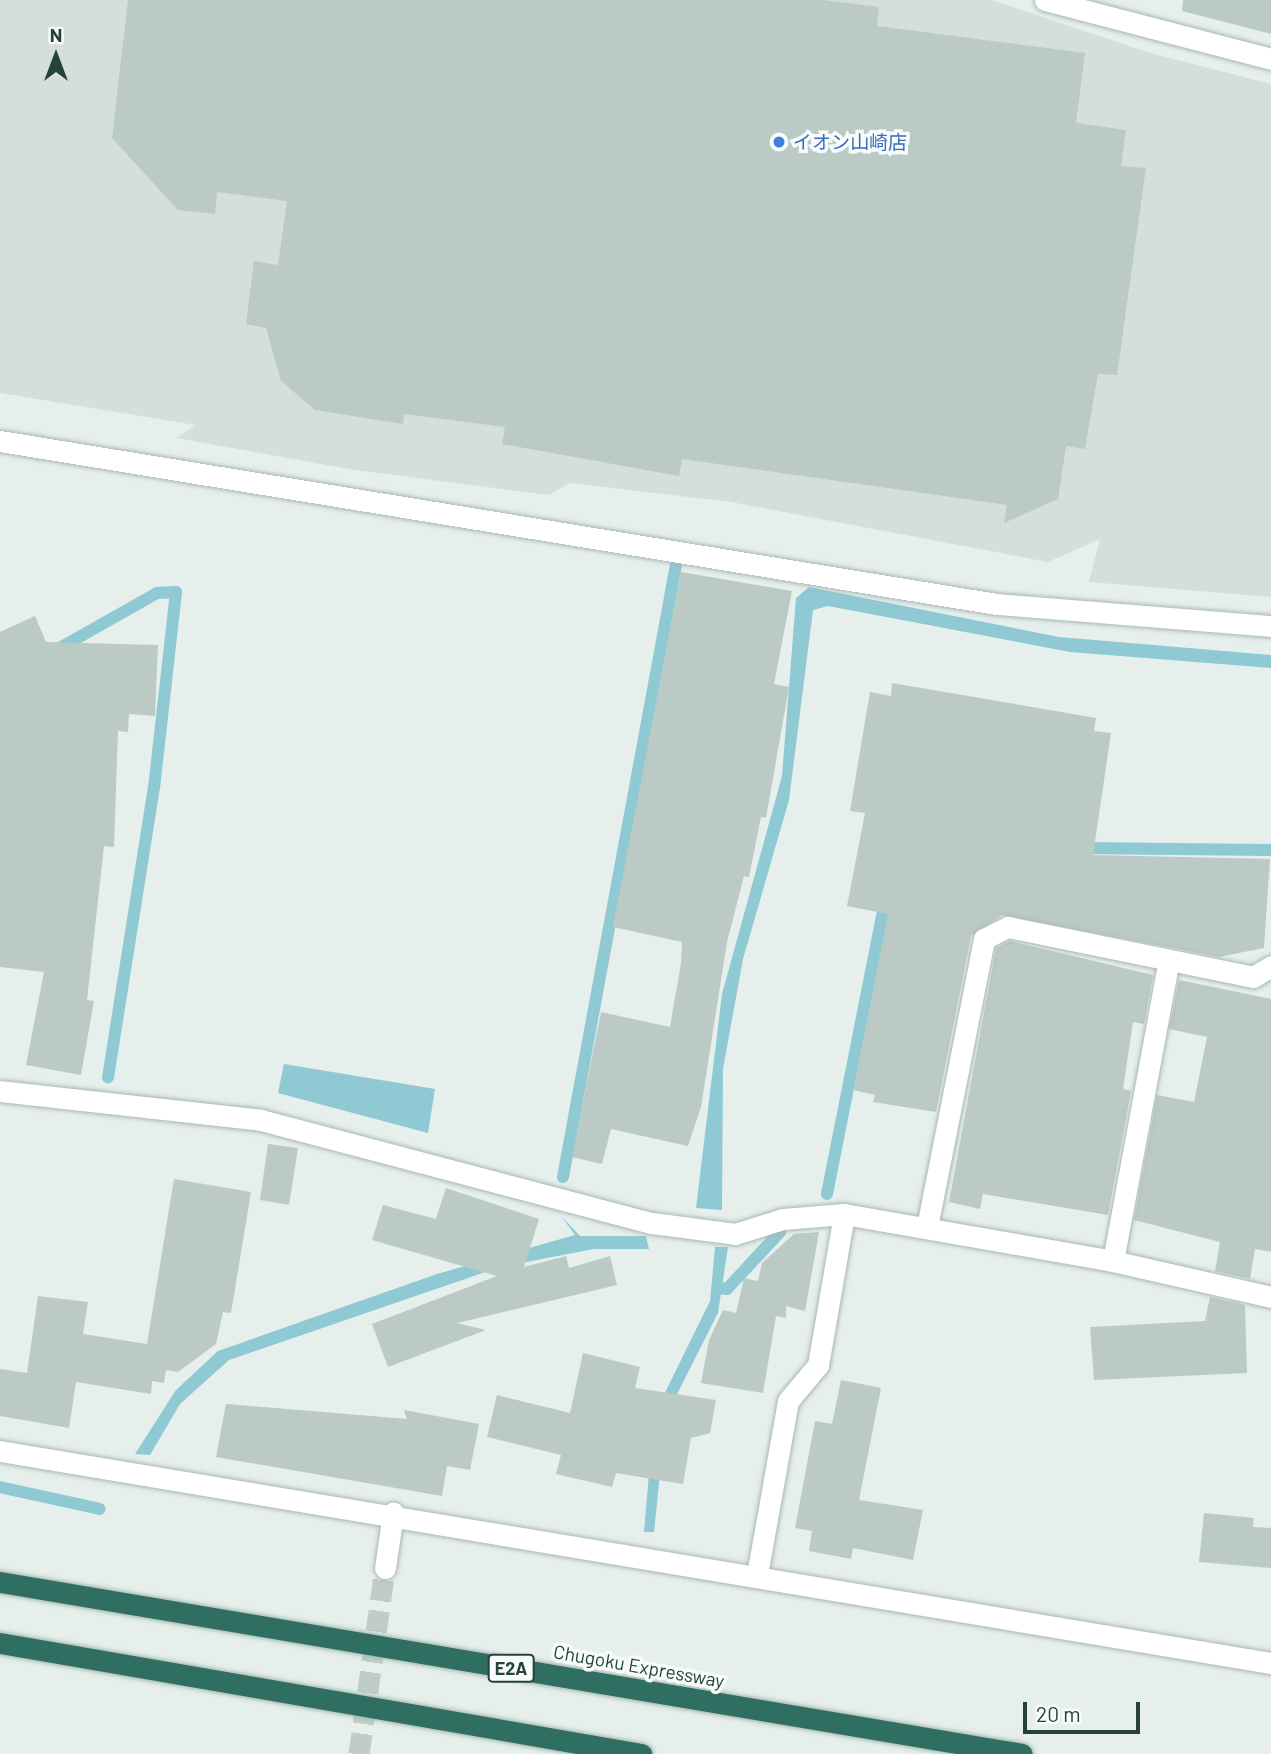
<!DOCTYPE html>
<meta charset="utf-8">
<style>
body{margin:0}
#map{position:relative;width:1271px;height:1754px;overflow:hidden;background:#e6efeb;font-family:Barlow,"Noto Sans JP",sans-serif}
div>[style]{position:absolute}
.built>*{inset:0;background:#d4dfda}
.water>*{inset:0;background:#8ec9d4}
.stream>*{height:12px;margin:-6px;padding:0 6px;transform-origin:6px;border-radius:6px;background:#8ec9d4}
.building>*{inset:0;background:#bbcac4}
.street-tunnel>*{height:21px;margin-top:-10.5px;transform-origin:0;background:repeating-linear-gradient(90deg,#bfccc8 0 21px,transparent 0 31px)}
.roads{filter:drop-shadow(0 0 2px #a8b8b2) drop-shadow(0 0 2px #a8b8b2)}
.street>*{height:21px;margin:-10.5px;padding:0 10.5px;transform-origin:10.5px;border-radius:10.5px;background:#fff}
.secondary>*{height:21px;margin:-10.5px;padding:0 10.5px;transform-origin:10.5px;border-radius:10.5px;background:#fff}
.highway>*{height:21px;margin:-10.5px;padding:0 10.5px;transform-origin:10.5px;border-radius:10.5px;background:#2f6f62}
.dots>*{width:19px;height:19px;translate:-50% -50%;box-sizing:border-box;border:4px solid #f7fbf9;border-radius:50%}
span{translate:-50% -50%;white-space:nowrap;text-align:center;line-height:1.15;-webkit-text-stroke:7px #f7fbf9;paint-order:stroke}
.shield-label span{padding:2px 5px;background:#f7fbf9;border:2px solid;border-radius:5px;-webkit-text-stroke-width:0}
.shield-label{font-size:18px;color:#24423a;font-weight:700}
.shop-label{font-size:19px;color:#366cbe}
.left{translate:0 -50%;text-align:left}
.street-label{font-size:19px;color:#24423a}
.north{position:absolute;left:21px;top:21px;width:70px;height:70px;-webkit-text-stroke:5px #f7fbf9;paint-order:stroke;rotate:0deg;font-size:19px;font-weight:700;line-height:28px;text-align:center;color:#24423a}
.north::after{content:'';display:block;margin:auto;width:24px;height:32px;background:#24423a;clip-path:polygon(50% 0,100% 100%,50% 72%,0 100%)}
.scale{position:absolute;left:1023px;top:1702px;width:117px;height:32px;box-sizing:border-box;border:4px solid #24423a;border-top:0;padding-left:9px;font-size:21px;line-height:24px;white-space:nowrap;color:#24423a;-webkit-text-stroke:5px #f7fbf9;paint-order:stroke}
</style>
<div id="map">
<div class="built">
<i style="clip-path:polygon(0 0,992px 0,1150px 53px,1271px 84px,1271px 597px,1089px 582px,1100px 539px,1048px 562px,731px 502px,570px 483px,549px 495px,355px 470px,176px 438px,196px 425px,0 393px)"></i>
</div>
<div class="water">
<i style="clip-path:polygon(809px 587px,1059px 637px,1271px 655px,1271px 668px,1070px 652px,828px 606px,813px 610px,789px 800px,743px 959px,723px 1069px,722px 1210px,696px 1208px,722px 994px,782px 776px,796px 598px)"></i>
<i style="clip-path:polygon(284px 1064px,435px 1089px,428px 1133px,278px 1093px)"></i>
<i style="clip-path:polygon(561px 1216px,580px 1236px,646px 1236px,649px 1249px,594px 1249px,500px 1267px,229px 1360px,180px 1404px,150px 1455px,135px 1454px,176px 1390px,218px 1351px,437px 1274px,575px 1235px)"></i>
<i style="clip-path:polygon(715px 1247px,728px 1247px,718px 1313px,666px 1416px,654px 1532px,644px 1532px,654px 1415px,710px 1301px)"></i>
</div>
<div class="stream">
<i style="left:58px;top:649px;width:114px;rotate:-29.5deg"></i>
<i style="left:157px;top:593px;width:19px;rotate:-3deg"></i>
<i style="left:176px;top:592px;width:196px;rotate:96.4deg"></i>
<i style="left:154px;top:787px;width:294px;rotate:99deg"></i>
<i style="left:1079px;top:848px;width:192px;rotate:0.6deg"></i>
<i style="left:563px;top:1177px;width:622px;rotate:-79.54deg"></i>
<i style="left:827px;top:1194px;width:303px;rotate:-78.8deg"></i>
<i style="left:718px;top:1288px;width:9px;rotate:6deg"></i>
<i style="left:727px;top:1289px;width:78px;rotate:-47.1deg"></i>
<i style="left:0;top:1487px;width:102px;rotate:12.4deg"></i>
</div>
<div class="building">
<i style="clip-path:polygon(128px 0,823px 0,879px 7px,877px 26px,1085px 53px,1076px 123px,1126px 130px,1121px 166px,1146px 168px,1117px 375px,1098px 374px,1085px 449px,1066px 446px,1058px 499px,1004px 523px,1007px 505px,682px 459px,679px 476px,502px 444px,505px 427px,404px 414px,403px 424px,315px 410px,281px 381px,266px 328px,246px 324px,254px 261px,278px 265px,287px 201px,217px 192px,215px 214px,178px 210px,112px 138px)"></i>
<i style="clip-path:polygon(1183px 0,1271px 0,1271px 34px,1182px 11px)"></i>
<i style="clip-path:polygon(681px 572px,792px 591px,774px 684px,789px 687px,766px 818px,761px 817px,749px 877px,744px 876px,727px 942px,701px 1107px,688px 1146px,611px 1129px,602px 1164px,572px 1157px,601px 1012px,670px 1027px,681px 963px,682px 942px,613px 927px)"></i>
<i style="clip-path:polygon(35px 616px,46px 642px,158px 645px,155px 716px,129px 714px,128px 732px,118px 731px,114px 847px,104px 846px,87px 1000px,94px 1001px,81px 1075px,26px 1065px,44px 972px,0 967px,0 632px)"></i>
<i style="clip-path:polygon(892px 683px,1096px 718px,1094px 731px,1111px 733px,1093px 855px,1270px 859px,1264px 948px,1219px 957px,1002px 915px,971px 936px,936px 1112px,873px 1102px,875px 1095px,853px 1090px,888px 914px,847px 906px,865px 813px,850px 811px,870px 692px,891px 696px)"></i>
<i style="clip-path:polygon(1010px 941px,1153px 975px,1144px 1024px,1133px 1022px,1123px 1089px,1131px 1091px,1108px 1215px,983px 1194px,980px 1209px,949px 1202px,996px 948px)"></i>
<i style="clip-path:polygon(1179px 980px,1271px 999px,1271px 1252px,1255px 1249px,1250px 1279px,1215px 1271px,1220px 1242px,1134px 1220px,1157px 1095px,1194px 1102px,1207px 1037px,1169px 1029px)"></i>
<i style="clip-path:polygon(268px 1144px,298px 1148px,289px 1205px,260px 1200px)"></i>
<i style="clip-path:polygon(174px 1179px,251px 1192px,231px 1313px,223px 1312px,216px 1344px,178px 1372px,166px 1370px,164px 1383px,152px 1381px,151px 1394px,76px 1382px,69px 1428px,0 1416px,0 1369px,27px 1373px,38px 1296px,88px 1302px,83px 1334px,147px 1344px)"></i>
<i style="clip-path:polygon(446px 1188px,539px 1219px,524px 1267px,566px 1256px,569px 1268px,610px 1256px,617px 1285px,457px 1323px,486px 1330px,388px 1367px,372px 1324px,497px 1276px,372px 1240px,383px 1205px,436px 1219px)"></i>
<i style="clip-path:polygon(819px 1232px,805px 1311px,786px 1306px,786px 1318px,776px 1316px,763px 1393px,701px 1383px,709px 1340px,723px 1310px,736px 1313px,744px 1278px,758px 1281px,762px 1263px,794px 1234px)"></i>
<i style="clip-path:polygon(1210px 1297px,1245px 1305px,1247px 1373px,1094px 1380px,1090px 1327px,1205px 1321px)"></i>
<i style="clip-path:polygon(583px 1353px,640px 1367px,635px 1388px,716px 1400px,710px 1433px,691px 1438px,683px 1484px,616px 1473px,612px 1487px,556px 1474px,561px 1455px,487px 1437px,497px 1395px,570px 1413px)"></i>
<i style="clip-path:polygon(841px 1380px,881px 1388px,859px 1500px,923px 1510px,913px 1560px,853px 1548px,851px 1559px,809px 1551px,812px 1531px,795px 1528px,815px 1421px,832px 1424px)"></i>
<i style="clip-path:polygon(226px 1404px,407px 1419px,404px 1410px,479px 1424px,470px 1470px,447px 1466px,442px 1496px,216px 1457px)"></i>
<i style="clip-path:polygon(1204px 1513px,1254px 1518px,1253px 1527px,1271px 1528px,1271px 1568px,1199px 1562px)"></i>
</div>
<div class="street-tunnel">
<i style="left:359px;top:1754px;width:188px;rotate:-82deg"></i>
</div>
<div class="roads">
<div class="street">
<i style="left:1045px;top:0;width:234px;rotate:14.6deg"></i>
<i style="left:0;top:1091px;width:263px;rotate:6.3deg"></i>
<i style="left:261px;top:1120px;width:404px;rotate:14.8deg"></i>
<i style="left:652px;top:1223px;width:84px;rotate:7.5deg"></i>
<i style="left:735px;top:1234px;width:50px;rotate:-17.4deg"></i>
<i style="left:783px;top:1219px;width:61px;rotate:-4.7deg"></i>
<i style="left:844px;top:1214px;width:273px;rotate:9.9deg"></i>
<i style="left:1113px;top:1261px;width:162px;rotate:12.8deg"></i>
<i style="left:927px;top:1227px;width:294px;rotate:-78.8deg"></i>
<i style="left:984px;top:939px;width:27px;rotate:-27deg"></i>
<i style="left:1008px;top:927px;width:250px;rotate:11.5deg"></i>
<i style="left:1253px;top:977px;width:21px;rotate:-31deg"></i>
<i style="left:1113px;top:1261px;width:306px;rotate:-79.5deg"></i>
<i style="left:0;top:1451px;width:1289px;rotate:9.47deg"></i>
<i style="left:385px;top:1568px;width:56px;rotate:-81.7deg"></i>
<i style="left:757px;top:1575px;width:177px;rotate:-79.9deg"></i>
<i style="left:788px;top:1401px;width:47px;rotate:-50.2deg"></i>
<i style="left:818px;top:1365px;width:153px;rotate:-80.2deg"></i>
</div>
<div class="secondary">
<i style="left:0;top:441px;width:1010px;rotate:9.29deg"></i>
<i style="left:997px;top:604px;width:275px;rotate:4.6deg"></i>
</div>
<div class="highway">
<i style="left:0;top:1582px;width:1036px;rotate:9.55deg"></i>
<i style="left:0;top:1643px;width:651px;rotate:9.82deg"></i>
</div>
</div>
<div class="dots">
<i style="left:779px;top:142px;background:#3f7fe0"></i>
</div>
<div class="shield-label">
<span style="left:511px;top:1668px">E2A</span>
</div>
<div class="shop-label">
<span class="left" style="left:793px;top:142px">イオン山崎店</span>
</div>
<div class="street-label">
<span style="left:639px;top:1666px;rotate:10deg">Chugoku Expressway</span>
</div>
<div class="north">N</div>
<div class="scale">20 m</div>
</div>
